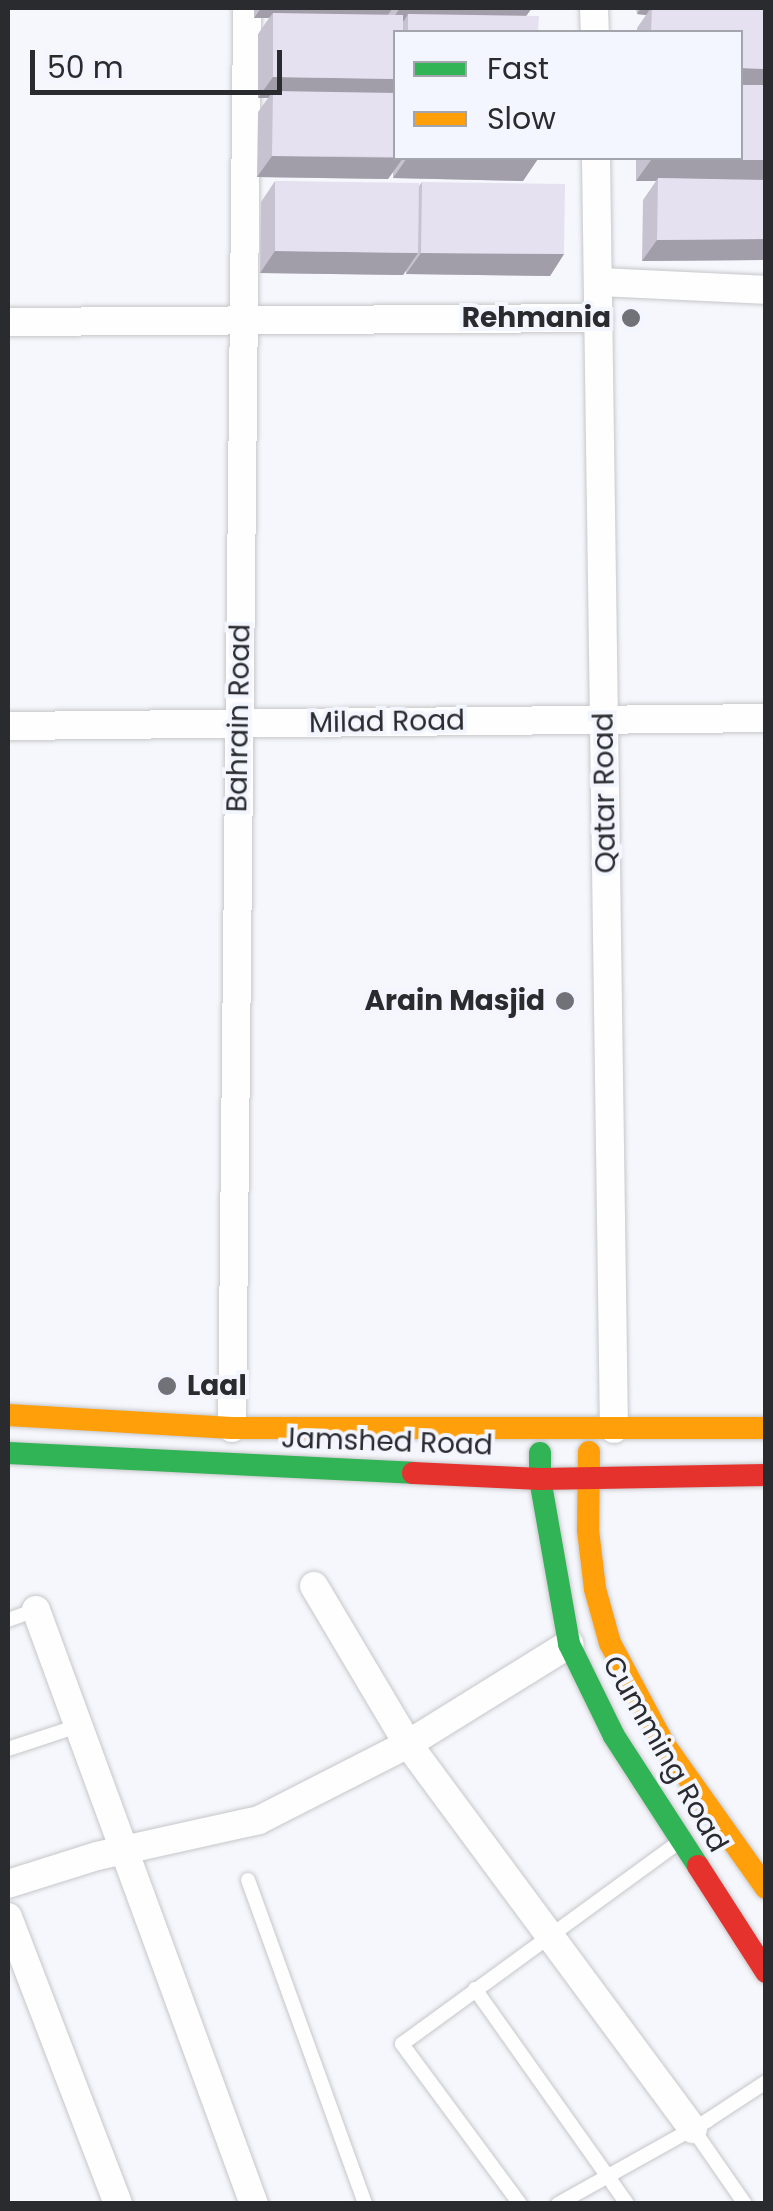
<!DOCTYPE html>
<style>
body{margin:0}
#map{position:relative;width:773px;height:2211px;overflow:hidden;background:#f6f7fc;font-family:Poppins,sans-serif}
div>[style]{position:absolute}
.roads{filter:drop-shadow(0 0 2px #c6c7ca) drop-shadow(0 0 2px #c6c7ca)}
.lane>*{height:14px;margin:-7px;padding:0 7px;transform-origin:7px;border-radius:7px;background:#fefeff}
.street>*{height:28px;margin:-14px;padding:0 14px;transform-origin:14px;border-radius:14px;background:#fefeff}
.fast>*{height:22px;margin:-11px;padding:0 11px;transform-origin:11px;border-radius:11px;background:#30b455}
.slow>*{height:22px;margin:-11px;padding:0 11px;transform-origin:11px;border-radius:11px;background:#ff9f0a}
.jam>*{height:22px;margin:-11px;padding:0 11px;transform-origin:11px;border-radius:11px;background:#e5322d}
.wall>*{inset:0;background:#c6c2cf}
.shaded-wall>*{inset:0;background:#a19ea9}
.building>*{inset:0;background:#e6e1f1}
.dots>*{width:28px;height:28px;translate:-50% -50%;box-sizing:border-box;border:5px solid #f3f6ff;border-radius:50%}
span{translate:-50% -50%;white-space:nowrap;text-align:center;line-height:1.15;-webkit-text-stroke:8px #f3f6ff;paint-order:stroke}
.poi-label{font-size:28px;color:#2a2b2f;font-weight:700}
.right{translate:-100% -50%;text-align:right}
.left{translate:0 -50%;text-align:left}
.street-label{font-size:28px;color:#2a2b2f}
.frame{position:absolute;inset:0;border:10px solid #2a2b2f;pointer-events:none}
.legend{position:absolute;left:393px;top:30px;width:350px;height:130px;box-sizing:border-box;background:#f3f6ff;border:2px solid #a3a5ac;margin:0;padding:12px 18px;list-style:none;font-size:30px;color:#2a2b2f}
.legend li{display:flex;align-items:center;gap:20px;height:50px}
.legend b{width:50px;border:2px solid #a3a5ac}
.scale{position:absolute;left:30px;top:50px;width:252px;height:45px;box-sizing:border-box;border:5px solid #2a2b2f;border-top:0;padding-left:12px;font-size:30px;line-height:35px;white-space:nowrap;color:#2a2b2f;-webkit-text-stroke:8px #f3f6ff;paint-order:stroke}
</style>
<div id="map">
<div class="roads">
<div class="lane">
<i style="left:8px;top:1620px;width:30px;rotate:-20deg"></i>
<i style="left:8px;top:1749px;width:74px;rotate:-18.2deg"></i>
<i style="left:248px;top:1880px;width:344px;rotate:70.1deg"></i>
<i style="left:475px;top:1989px;width:263px;rotate:54.7deg"></i>
<i style="left:693px;top:2129px;width:91px;rotate:55.3deg"></i>
<i style="left:520px;top:2204px;width:199px;rotate:-126.4deg"></i>
<i style="left:402px;top:2044px;width:341px;rotate:-36.1deg"></i>
<i style="left:558px;top:2204px;width:172px;rotate:-29.2deg"></i>
<i style="left:708px;top:2120px;width:69px;rotate:-33.2deg"></i>
</div>
<div class="street">
<i style="left:594px;top:8px;width:24px;rotate:88deg"></i>
<i style="left:596px;top:158px;width:1271px;rotate:89.19deg"></i>
<i style="left:598px;top:282px;width:168px;rotate:2.7deg"></i>
<i style="left:8px;top:322px;width:591px;rotate:-0.39deg"></i>
<i style="left:8px;top:726px;width:758px;rotate:-0.6deg"></i>
<i style="left:232px;top:1428px;width:1420px;rotate:-89.39deg"></i>
<i style="left:314px;top:1586px;width:184px;rotate:59.3deg"></i>
<i style="left:408px;top:1744px;width:479px;rotate:53.5deg"></i>
<i style="left:36px;top:1610px;width:633px;rotate:69.85deg"></i>
<i style="left:8px;top:1884px;width:93px;rotate:-17.5deg"></i>
<i style="left:97px;top:1856px;width:166px;rotate:-12.5deg"></i>
<i style="left:259px;top:1820px;width:167px;rotate:-27deg"></i>
<i style="left:408px;top:1744px;width:190px;rotate:-31.8deg"></i>
<i style="left:8px;top:1917px;width:307px;rotate:69deg"></i>
</div>
<div class="fast">
<i style="left:8px;top:1453px;width:405px;rotate:2.8deg"></i>
<i style="left:540px;top:1453px;width:26px;rotate:90deg"></i>
<i style="left:540px;top:1479px;width:168px;rotate:80deg"></i>
<i style="left:569px;top:1644px;width:102px;rotate:63.9deg"></i>
<i style="left:614px;top:1736px;width:155px;rotate:57.1deg"></i>
</div>
<div class="slow">
<i style="left:8px;top:1415px;width:224px;rotate:3.3deg"></i>
<i style="left:232px;top:1428px;width:534px"></i>
<i style="left:589px;top:1452px;width:78px;rotate:90.7deg"></i>
<i style="left:588px;top:1530px;width:59px;rotate:83.2deg"></i>
<i style="left:595px;top:1589px;width:56px;rotate:74.5deg"></i>
<i style="left:610px;top:1643px;width:115px;rotate:61.9deg"></i>
<i style="left:664px;top:1744px;width:176px;rotate:54.7deg"></i>
</div>
<div class="jam">
<i style="left:413px;top:1473px;width:127px;rotate:2.7deg"></i>
<i style="left:540px;top:1479px;width:226px;rotate:-1deg"></i>
<i style="left:698px;top:1866px;width:126px;rotate:57.3deg"></i>
</div>
</div>
<div class="wall">
<i style="clip-path:polygon(254px 8px,532px 8px,526px 16px,538px 32px,396px 32px,396px 158px,538px 158px,523px 181px,393px 178px,393px 172px,388px 179px,257px 177px,258px 112px,268px 98px,258px 98px,258px 34px,269px 18px,254px 18px)"></i>
<i style="clip-path:polygon(636px 8px,766px 8px,766px 257px,764px 260px,642px 261px,643px 200px,656px 181px,636px 181px,636px 158px,740px 158px,740px 32px,637px 32px,637px 28px,646px 15px,637px 14px)"></i>
<i style="clip-path:polygon(275px 181px,419px 186px,422px 182px,564px 254px,550px 276px,406px 274px,406px 270px,403px 275px,260px 273px,261px 202px)"></i>
</div>
<div class="shaded-wall">
<i style="clip-path:polygon(261px 8px,393px 8px,384px 20px,273px 13px,269px 18px,254px 18px)"></i>
<i style="clip-path:polygon(400px 8px,532px 8px,521px 23px,408px 14px,404px 21px,391px 21px)"></i>
<i style="clip-path:polygon(641px 8px,651px 8px,646px 15px,637px 14px)"></i>
<i style="clip-path:polygon(740px 68px,766px 69px,766px 90px,740px 90px)"></i>
<i style="clip-path:polygon(273px 77px,396px 79px,396px 90px,388px 101px,273px 91px,268px 98px,258px 98px)"></i>
<i style="clip-path:polygon(272px 156px,403px 158px,388px 179px,257px 177px)"></i>
<i style="clip-path:polygon(407px 158px,538px 159px,523px 181px,393px 178px)"></i>
<i style="clip-path:polygon(651px 160px,766px 160px,766px 181px,658px 178px,656px 181px,636px 181px)"></i>
<i style="clip-path:polygon(766px 239px,766px 257px,764px 260px,642px 261px,657px 240px)"></i>
<i style="clip-path:polygon(275px 251px,418px 253px,403px 275px,260px 273px)"></i>
<i style="clip-path:polygon(421px 253px,564px 254px,550px 276px,406px 274px)"></i>
</div>
<div class="building">
<i style="clip-path:polygon(652px 8px,766px 8px,766px 69px,740px 68px,740px 32px,651px 32px)"></i>
<i style="clip-path:polygon(273px 13px,403px 15px,403px 32px,396px 32px,396px 79px,273px 77px)"></i>
<i style="clip-path:polygon(408px 14px,539px 16px,538px 32px,408px 32px)"></i>
<i style="clip-path:polygon(740px 85px,766px 85px,766px 160px,651px 160px,651px 158px,740px 158px)"></i>
<i style="clip-path:polygon(273px 91px,396px 93px,396px 157px,272px 156px)"></i>
<i style="clip-path:polygon(435px 158px,538px 158px,538px 159px)"></i>
<i style="clip-path:polygon(658px 178px,766px 180px,766px 239px,657px 240px)"></i>
<i style="clip-path:polygon(275px 181px,419px 183px,418px 253px,275px 251px)"></i>
<i style="clip-path:polygon(422px 182px,565px 184px,564px 254px,421px 253px)"></i>
</div>
<div class="dots">
<i style="left:631px;top:318px;background:#717277"></i>
<i style="left:565px;top:1001px;background:#717277"></i>
<i style="left:167px;top:1386px;background:#717277"></i>
</div>
<div class="poi-label">
<span class="right" style="left:611px;top:318px">Rehmania</span>
<span class="right" style="left:545px;top:1001px">Arain Masjid</span>
<span class="left" style="left:187px;top:1386px">Laal</span>
</div>
<div class="street-label">
<span style="left:239px;top:718px;rotate:-89deg">Bahrain Road</span>
<span style="left:387px;top:722px;rotate:-1deg">Milad Road</span>
<span style="left:605px;top:793px;rotate:-91deg">Qatar Road</span>
<span style="left:387px;top:1442px;rotate:2deg">Jamshed Road</span>
<span style="left:665px;top:1754px;rotate:60deg">Cumming Road</span>
</div>
<div class="frame"></div>
<ul class="legend">
<li><b style="height:12px;background:#30b455"></b>Fast</li>
<li><b style="height:12px;background:#ff9f0a"></b>Slow</li>
</ul>
<div class="scale">50 m</div>
</div>
